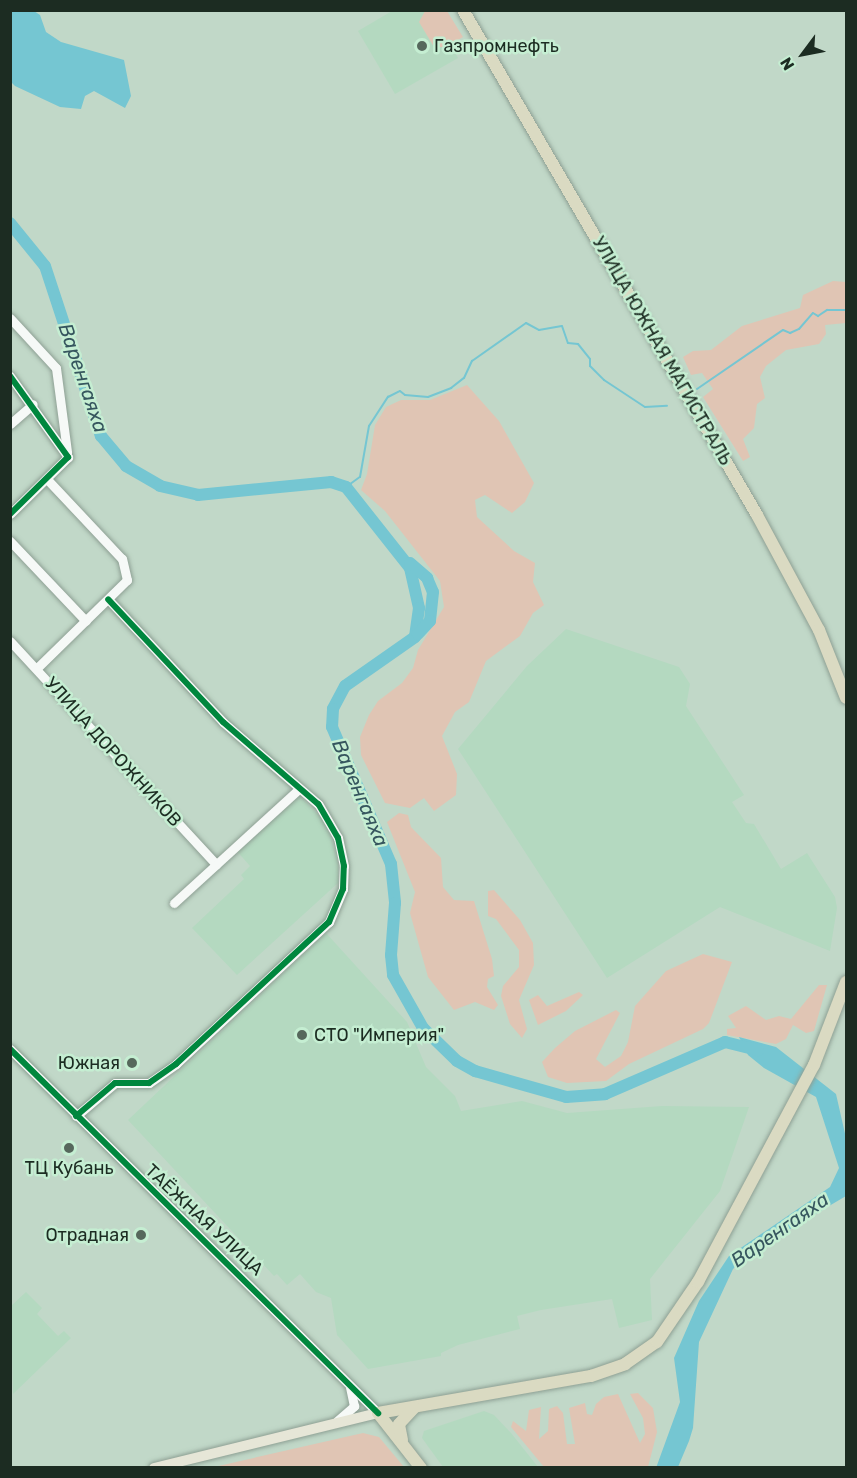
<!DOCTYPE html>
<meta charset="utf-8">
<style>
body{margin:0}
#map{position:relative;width:857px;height:1478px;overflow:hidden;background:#c1d8c8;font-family:Rubik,sans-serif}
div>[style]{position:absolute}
.built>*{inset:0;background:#b4d9c0}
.green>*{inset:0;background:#e0c5b4}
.water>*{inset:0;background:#75c6d2}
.stream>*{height:2px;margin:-1px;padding:0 1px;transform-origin:1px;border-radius:1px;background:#75c6d2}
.river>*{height:12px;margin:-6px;padding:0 6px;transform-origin:6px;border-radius:6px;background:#75c6d2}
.roads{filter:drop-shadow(0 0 2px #8ea094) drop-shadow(0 0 2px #8ea094)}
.minor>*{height:9px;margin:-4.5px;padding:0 4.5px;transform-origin:4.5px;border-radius:4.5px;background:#f6f9f7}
.major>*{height:10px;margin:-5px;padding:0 5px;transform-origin:5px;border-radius:5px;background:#e6e6d7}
.highway>*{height:12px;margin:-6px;padding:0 6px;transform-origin:6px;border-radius:6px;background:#dadac2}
.cycleway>*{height:6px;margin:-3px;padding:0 3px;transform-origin:3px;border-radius:3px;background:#00873e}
.dots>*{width:16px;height:16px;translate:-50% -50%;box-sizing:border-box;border:3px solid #c5eed2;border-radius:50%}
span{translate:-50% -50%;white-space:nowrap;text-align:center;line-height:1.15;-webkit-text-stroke:5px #c5eed2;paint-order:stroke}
.poi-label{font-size:18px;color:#1c2c22}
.left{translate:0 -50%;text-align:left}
.right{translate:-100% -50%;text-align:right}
.street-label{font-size:18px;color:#1c2c22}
.water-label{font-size:20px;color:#36565e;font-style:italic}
.frame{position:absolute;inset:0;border:12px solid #1c2c22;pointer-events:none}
.north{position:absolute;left:773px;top:24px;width:60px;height:60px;-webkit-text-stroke:4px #c5eed2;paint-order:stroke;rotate:238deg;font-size:16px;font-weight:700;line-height:24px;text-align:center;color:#1c2c22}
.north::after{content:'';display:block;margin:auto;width:21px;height:27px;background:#1c2c22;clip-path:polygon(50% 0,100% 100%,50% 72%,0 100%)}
</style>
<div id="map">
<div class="built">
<i style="clip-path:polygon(392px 11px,432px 11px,458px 58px,395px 94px,358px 31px)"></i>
<i style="clip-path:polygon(566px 629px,679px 667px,690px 684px,686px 706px,744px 795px,732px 802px,746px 823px,754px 824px,781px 869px,807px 853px,835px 897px,837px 908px,830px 951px,720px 907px,607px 978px,458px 749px,527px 666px)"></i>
<i style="clip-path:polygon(297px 793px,323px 820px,330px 834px,338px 864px,338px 883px,237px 975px,192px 928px,244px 879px,241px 875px,250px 866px,235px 849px)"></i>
<i style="clip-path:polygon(326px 933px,407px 1022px,426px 1067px,455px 1096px,461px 1111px,522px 1101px,567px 1113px,662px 1106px,749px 1107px,720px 1191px,650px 1279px,652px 1320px,619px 1328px,612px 1299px,541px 1310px,517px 1316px,520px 1329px,458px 1345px,441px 1353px,441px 1356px,368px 1369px,337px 1335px,331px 1298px,316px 1292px,300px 1274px,287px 1285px,277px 1274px,274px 1276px,128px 1120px)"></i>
<i style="clip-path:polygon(26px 1292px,42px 1308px,37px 1314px,58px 1336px,64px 1331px,71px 1338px,13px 1394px,11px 1306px)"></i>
<i style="clip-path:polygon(484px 1411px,494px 1415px,511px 1433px,538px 1467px,443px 1467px,422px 1438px,424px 1431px)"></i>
</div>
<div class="green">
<i style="clip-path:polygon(425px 11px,447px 11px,463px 37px,447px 47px,434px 47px,419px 22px)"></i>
<i style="clip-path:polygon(833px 281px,846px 282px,846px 323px,825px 325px,826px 334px,819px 344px,786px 350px,766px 366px,760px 377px,765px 398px,757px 404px,754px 428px,743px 439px,750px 457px,743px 461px,703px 397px,713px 389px,702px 373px,691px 375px,683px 357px,693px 351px,711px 350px,742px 326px,800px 308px,803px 295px)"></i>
<i style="clip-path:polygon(467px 385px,499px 421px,534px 483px,525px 502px,512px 513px,485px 495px,475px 500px,477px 517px,514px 551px,535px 563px,533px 582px,544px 605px,533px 613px,520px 636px,486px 661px,469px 702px,455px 712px,442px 736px,457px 774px,456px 795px,434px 811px,424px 798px,410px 808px,385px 803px,361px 755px,360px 737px,369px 715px,378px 701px,402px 683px,413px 668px,418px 650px,444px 607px,440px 581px,385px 511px,361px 490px,367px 474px,375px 425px,386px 407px,401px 400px,430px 400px)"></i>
<i style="clip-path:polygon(399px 813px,408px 815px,411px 827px,441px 858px,443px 887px,454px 900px,474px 901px,492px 959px,494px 976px,488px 979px,487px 987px,498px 1005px,494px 1010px,475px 1002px,454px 1010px,428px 977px,410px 913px,415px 892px,387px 822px)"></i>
<i style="clip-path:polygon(494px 890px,520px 920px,533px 943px,534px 965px,519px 1000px,527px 1029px,522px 1038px,510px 1024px,501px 996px,503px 986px,519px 967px,519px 950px,496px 919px,488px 916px,488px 891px)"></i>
<i style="clip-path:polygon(703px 954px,732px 962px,709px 1023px,703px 1029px,629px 1064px,606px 1081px,567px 1083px,548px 1077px,542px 1062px,555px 1048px,575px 1031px,616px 1010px,620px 1013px,596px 1059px,605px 1067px,621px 1056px,628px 1042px,635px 1006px,666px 971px)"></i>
<i style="clip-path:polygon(819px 985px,827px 985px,814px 1031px,806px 1033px,793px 1025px,786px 1039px,776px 1044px,727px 1035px,727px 1029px,736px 1028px,728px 1016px,746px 1006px,766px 1020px,779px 1016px,791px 1019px)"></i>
<i style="clip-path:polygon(579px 992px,583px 995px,566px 1011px,538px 1025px,529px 1000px,538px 995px,547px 1006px)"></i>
<i style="clip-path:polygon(638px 1393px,653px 1408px,657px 1432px,648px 1467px,544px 1467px,511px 1427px,513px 1421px,526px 1431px,529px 1410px,541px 1407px,539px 1439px,548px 1431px,549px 1409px,557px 1406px,563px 1413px,567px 1444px,575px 1444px,569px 1408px,585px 1403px,587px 1414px,592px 1415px,596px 1404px,604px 1397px,618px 1394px,640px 1443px,645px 1434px,643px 1418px,630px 1394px)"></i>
<i style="clip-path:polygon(363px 1433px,379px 1437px,404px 1467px,214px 1467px)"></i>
</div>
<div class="water">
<i style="clip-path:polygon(10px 11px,34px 11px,40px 15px,46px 32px,61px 42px,124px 60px,131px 96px,125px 108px,94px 91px,85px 96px,81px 109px,60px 107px,15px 86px,11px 82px)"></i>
<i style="clip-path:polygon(739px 1037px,776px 1047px,836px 1094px,846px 1138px,846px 1196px,751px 1252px,733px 1269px,699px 1342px,693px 1428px,689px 1441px,678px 1467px,656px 1468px,680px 1402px,674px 1358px,699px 1301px,729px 1256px,830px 1187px,839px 1168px,816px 1097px,764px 1068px,748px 1055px)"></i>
</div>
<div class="stream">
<i style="left:697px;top:389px;width:104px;rotate:-34.5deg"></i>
<i style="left:783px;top:330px;width:8px;rotate:23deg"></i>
<i style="left:790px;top:333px;width:10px;rotate:-24deg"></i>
<i style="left:799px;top:329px;width:21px;rotate:-49deg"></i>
<i style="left:813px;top:313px;width:6px;rotate:31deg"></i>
<i style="left:818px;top:316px;width:11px;rotate:-34deg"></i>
<i style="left:827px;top:310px;width:19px"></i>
<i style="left:346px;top:487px;width:17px;rotate:-36deg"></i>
<i style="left:360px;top:477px;width:52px;rotate:-80deg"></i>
<i style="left:369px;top:426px;width:35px;rotate:-57deg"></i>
<i style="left:388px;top:397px;width:13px;rotate:-27deg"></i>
<i style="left:400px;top:391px;width:6px;rotate:39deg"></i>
<i style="left:405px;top:395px;width:23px;rotate:5deg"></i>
<i style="left:428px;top:397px;width:25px;rotate:-21deg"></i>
<i style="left:451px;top:388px;width:16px;rotate:-38deg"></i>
<i style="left:464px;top:378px;width:19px;rotate:-65deg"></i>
<i style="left:472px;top:361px;width:66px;rotate:-35.1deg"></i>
<i style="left:526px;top:323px;width:15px;rotate:28deg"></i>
<i style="left:539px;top:330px;width:23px;rotate:-10deg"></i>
<i style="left:562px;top:326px;width:18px;rotate:71deg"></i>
<i style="left:568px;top:343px;width:10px;rotate:6deg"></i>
<i style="left:578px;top:344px;width:19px;rotate:51deg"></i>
<i style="left:590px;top:359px;width:7px;rotate:90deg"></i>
<i style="left:590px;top:366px;width:20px;rotate:45deg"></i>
<i style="left:604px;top:380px;width:49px;rotate:33.4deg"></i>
<i style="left:645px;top:407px;width:22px;rotate:-3deg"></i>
</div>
<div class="river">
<i style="left:10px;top:223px;width:55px;rotate:50.9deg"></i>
<i style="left:45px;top:266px;width:179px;rotate:71.8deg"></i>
<i style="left:101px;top:436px;width:39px;rotate:50deg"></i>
<i style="left:126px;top:466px;width:39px;rotate:30deg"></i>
<i style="left:160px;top:486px;width:39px;rotate:13deg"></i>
<i style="left:198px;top:495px;width:134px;rotate:-5.6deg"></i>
<i style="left:331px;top:482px;width:16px;rotate:18deg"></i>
<i style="left:346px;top:487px;width:103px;rotate:51.7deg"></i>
<i style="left:410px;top:568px;width:41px;rotate:77.3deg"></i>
<i style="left:419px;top:608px;width:29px;rotate:98deg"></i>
<i style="left:415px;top:637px;width:85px;rotate:145deg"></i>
<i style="left:345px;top:686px;width:26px;rotate:118deg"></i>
<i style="left:333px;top:709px;width:18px;rotate:93deg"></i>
<i style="left:332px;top:727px;width:149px;rotate:66.7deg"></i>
<i style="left:391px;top:864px;width:39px;rotate:84deg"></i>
<i style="left:395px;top:903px;width:52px;rotate:94.4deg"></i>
<i style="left:391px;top:955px;width:20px;rotate:84deg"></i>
<i style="left:393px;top:975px;width:61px;rotate:60.5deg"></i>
<i style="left:423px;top:1028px;width:47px;rotate:44.1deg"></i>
<i style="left:457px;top:1061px;width:21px;rotate:29deg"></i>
<i style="left:475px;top:1071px;width:95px;rotate:15.9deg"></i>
<i style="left:566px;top:1097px;width:39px;rotate:-4deg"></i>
<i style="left:605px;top:1094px;width:131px;rotate:-23.4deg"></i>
<i style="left:725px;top:1042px;width:34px;rotate:14deg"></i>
<i style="left:410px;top:563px;width:23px;rotate:41deg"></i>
<i style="left:427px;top:578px;width:15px;rotate:67deg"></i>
<i style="left:433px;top:592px;width:29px;rotate:96deg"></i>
<i style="left:430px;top:621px;width:18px;rotate:133deg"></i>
</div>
<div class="roads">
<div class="minor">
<i style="left:10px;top:318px;width:68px;rotate:47.4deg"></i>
<i style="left:56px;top:368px;width:85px;rotate:82.5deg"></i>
<i style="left:10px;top:376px;width:100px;rotate:54.4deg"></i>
<i style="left:68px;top:457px;width:81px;rotate:135.5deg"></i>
<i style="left:10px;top:424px;width:30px;rotate:-41deg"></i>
<i style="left:10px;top:541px;width:110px;rotate:46.5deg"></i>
<i style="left:10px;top:641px;width:304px;rotate:47.3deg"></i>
<i style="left:37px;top:668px;width:126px;rotate:-44.4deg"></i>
<i style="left:127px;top:580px;width:22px;rotate:-103deg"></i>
<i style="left:122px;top:559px;width:110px;rotate:-133.2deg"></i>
<i style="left:174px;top:903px;width:169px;rotate:-42.4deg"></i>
<i style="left:10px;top:1049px;width:518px;rotate:44.69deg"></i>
<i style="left:76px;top:1116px;width:51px;rotate:-40.2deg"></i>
<i style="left:115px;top:1083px;width:34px"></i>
<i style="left:149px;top:1083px;width:33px;rotate:-35deg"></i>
<i style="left:176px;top:1064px;width:209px;rotate:-42.9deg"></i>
<i style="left:329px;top:922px;width:36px;rotate:-67deg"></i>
<i style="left:343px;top:889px;width:23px;rotate:-88deg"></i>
<i style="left:344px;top:866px;width:29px;rotate:-102deg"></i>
<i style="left:338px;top:838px;width:39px;rotate:-120deg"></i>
<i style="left:318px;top:804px;width:125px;rotate:-139.2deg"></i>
<i style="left:223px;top:722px;width:168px;rotate:-133.1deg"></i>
<i style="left:337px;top:1421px;width:23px;rotate:-41deg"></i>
<i style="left:354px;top:1406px;width:19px;rotate:-102deg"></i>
</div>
<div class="major">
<i style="left:154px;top:1468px;width:231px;rotate:-13.8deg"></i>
</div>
<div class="highway">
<i style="left:463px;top:10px;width:584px;rotate:59.79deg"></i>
<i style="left:757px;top:515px;width:131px;rotate:61.7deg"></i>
<i style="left:819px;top:630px;width:73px;rotate:68.3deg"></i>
<i style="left:378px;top:1413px;width:216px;rotate:-9.9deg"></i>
<i style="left:591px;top:1376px;width:36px;rotate:-19deg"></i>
<i style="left:625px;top:1364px;width:39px;rotate:-35deg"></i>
<i style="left:657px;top:1342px;width:73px;rotate:-55.7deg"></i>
<i style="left:698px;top:1282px;width:246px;rotate:-61.9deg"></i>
<i style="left:814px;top:1065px;width:89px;rotate:-68.9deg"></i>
<i style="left:378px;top:1413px;width:70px;rotate:52deg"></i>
<i style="left:402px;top:1440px;width:16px;rotate:-101deg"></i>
<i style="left:399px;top:1424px;width:22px;rotate:-47deg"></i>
</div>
</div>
<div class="cycleway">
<i style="left:10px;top:376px;width:100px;rotate:54.4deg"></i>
<i style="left:68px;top:457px;width:81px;rotate:135.5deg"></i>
<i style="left:10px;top:1049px;width:518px;rotate:44.69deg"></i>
<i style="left:76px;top:1116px;width:51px;rotate:-40.2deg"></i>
<i style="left:115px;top:1083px;width:34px"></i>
<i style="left:149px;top:1083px;width:33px;rotate:-35deg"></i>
<i style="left:176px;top:1064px;width:209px;rotate:-42.9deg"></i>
<i style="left:329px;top:922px;width:36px;rotate:-67deg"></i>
<i style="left:343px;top:889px;width:23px;rotate:-88deg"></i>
<i style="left:344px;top:866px;width:29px;rotate:-102deg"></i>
<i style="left:338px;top:838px;width:39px;rotate:-120deg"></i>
<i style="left:318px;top:804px;width:125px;rotate:-139.2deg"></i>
<i style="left:223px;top:722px;width:168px;rotate:-133.1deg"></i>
</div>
<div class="dots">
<i style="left:422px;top:46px;background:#56685c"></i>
<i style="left:302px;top:1035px;background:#56685c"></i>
<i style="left:132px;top:1063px;background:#56685c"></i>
<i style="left:69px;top:1148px;background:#56685c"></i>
<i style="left:141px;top:1235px;background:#56685c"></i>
</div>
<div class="poi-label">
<span class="left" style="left:434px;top:46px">Газпромнефть</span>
<span class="left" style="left:314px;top:1035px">СТО "Империя"</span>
<span class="right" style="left:120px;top:1063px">Южная</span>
<span style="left:69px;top:1168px">ТЦ Кубань</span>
<span class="right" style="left:129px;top:1235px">Отрадная</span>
</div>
<div class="street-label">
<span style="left:662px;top:351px;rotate:60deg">УЛИЦА ЮЖНАЯ МАГИСТРАЛЬ</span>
<span style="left:113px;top:752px;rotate:48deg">УЛИЦА ДОРОЖНИКОВ</span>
<span style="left:204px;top:1220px;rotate:43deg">ТАЁЖНАЯ УЛИЦА</span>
</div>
<div class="water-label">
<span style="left:83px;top:378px;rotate:71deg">Варенгаяха</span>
<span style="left:360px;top:793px;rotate:67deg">Варенгаяха</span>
<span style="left:780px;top:1230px;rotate:-35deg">Варенгаяха</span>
</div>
<div class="frame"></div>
<div class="north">N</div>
</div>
